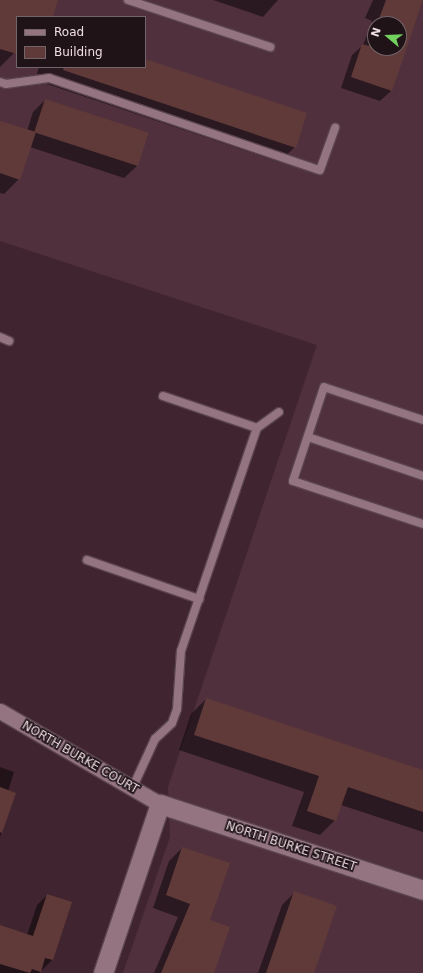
<!DOCTYPE html>
<style>
body{margin:0}
#map{position:relative;width:423px;height:973px;overflow:hidden;background:#402530;font-family:"DejaVu Sans",sans-serif}
div>[style]{position:absolute}
[style*='--x']{left:calc(var(--x)*1px);top:calc(var(--y)*1px);width:calc(var(--w)*1px);rotate:calc(var(--a)*1deg)}
.built>*{inset:0;background:#51303e}
.shadow>*{inset:0;background:#0007}
.building>*{inset:0;background:#603a39;transform-origin:0 0}
.roads{filter:drop-shadow(1px 0 #5a444d) drop-shadow(-1px 0 #5a444d) drop-shadow(0 1px #5a444d) drop-shadow(0 -1px #5a444d)}
.service>*{height:8px;margin:-4px;padding:0 4px;transform-origin:4px;border-radius:4px;background:#947481}
.minor>*{height:15px;margin:-7.5px;padding:0 7.5px;transform-origin:7.5px;border-radius:7.5px;background:#947481}
.tertiary>*{height:19px;margin:-9.5px;padding:0 9.5px;transform-origin:9.5px;border-radius:9.5px;background:#947481}
span{translate:-50% -50%;white-space:nowrap;text-align:center;line-height:1.15;-webkit-text-stroke:3.5px #1f1318;paint-order:stroke}
.street-label{font-size:12px;color:#f0dde4}
.legend{position:absolute;left:16px;top:16px;width:130px;height:52px;box-sizing:border-box;background:#1f1318;border:1px solid #73646a;margin:0;padding:5px 7px;list-style:none;font-size:12px;color:#f0dde4}
.legend li{display:flex;align-items:center;gap:8px;height:20px}
.legend b{width:20px;border:1px solid #73646a}
.north{position:absolute;left:367px;top:16px;width:40px;height:40px;box-sizing:border-box;background:#1f1318;border:1px solid #73646a;border-radius:50%;rotate:289deg;font-size:11px;font-weight:700;line-height:16px;text-align:center;color:#f0dde4}
.north::after{content:'';display:block;margin:auto;width:14px;height:18px;background:#72d25d;clip-path:polygon(50% 0,100% 100%,50% 72%,0 100%)}
</style>
<div id="map">
<div class="built">
<i style="clip-path:polygon(evenodd,0 0,423px 0,423px 973px,123px 973px,170px 837px,168px 787px,317px 345px,0 241px,0 0,17px 17px,145px 17px,145px 67px,17px 67px,17px 17px,0 0,375px 24px,399px 24px,399px 48px,375px 48px,375px 24px)"></i>
</div>
<div class="shadow">
<i style="clip-path:polygon(0 0,57px 0,49px 17px,17px 17px,17px 45px,14px 53px,0 67px)"></i>
<i style="clip-path:polygon(213px 0,278px 0,263px 17px)"></i>
<i style="clip-path:polygon(evenodd,373px 0,423px 0,391px 91px,380px 101px,341px 88px,352px 55px,363px 45px,372px 21px,365px 18px,373px 0,375px 24px,399px 24px,399px 48px,375px 48px,375px 24px)"></i>
<i style="clip-path:polygon(145px 60px,295px 147px,279px 162px,35px 80px,39px 67px,145px 67px)"></i>
<i style="clip-path:polygon(45px 100px,147px 134px,137px 166px,124px 178px,30px 147px,19px 179px,4px 194px,0 193px,0 122px,27px 131px,33px 112px)"></i>
<i style="clip-path:polygon(206px 699px,423px 771px,423px 832px,341px 805px,335px 820px,320px 835px,292px 826px,304px 792px,179px 750px,191px 714px)"></i>
<i style="clip-path:polygon(0 767px,14px 772px,8px 791px,15px 793px,0 837px)"></i>
<i style="clip-path:polygon(182px 848px,209px 921px,213px 973px,154px 973px,178px 917px,153px 908px,169px 861px)"></i>
<i style="clip-path:polygon(295px 892px,313px 973px,258px 973px,282px 905px)"></i>
<i style="clip-path:polygon(47px 895px,70px 903px,52px 960px,39px 973px,0 973px,0 928px,27px 935px,37px 905px)"></i>
</div>
<div class="building">
<i style="clip-path:polygon(0 0,58px 0,53px 17px,17px 17px,17px 54px,0 49px)"></i>
<i style="clip-path:polygon(386px 0,423px 0,392px 91px,351px 77px,362px 44px,369px 46px,375px 30px,375px 48px,399px 48px,399px 24px,377px 24px)"></i>
<i style="clip-path:polygon(145px 59px,307px 113px,296px 148px,63px 70px,64px 67px,145px 67px)"></i>
<i style="left:45px;top:99px;width:109px;height:35px;rotate:18deg"></i>
<i style="clip-path:polygon(0 121px,36px 132px,20px 180px,0 173px)"></i>
<i style="clip-path:polygon(206px 698px,423px 770px,423px 812px,348px 787px,336px 821px,307px 811px,319px 776px,194px 735px)"></i>
<i style="clip-path:polygon(0 787px,16px 793px,2px 833px,0 832px)"></i>
<i style="clip-path:polygon(182px 847px,230px 863px,210px 920px,230px 927px,214px 973px,161px 973px,190px 904px,166px 895px)"></i>
<i style="clip-path:polygon(294px 891px,337px 906px,314px 973px,266px 973px)"></i>
<i style="clip-path:polygon(47px 894px,72px 902px,53px 960px,45px 958px,41px 972px,32px 969px,30px 973px,0 964px,0 925px,33px 936px)"></i>
</div>
<div class="roads">
<div class="service">
<i style="--x:128;--y:0;--w:150;--a:18.3"></i>
<i style="--x:0;--y:82;--w:6;--a:18"></i>
<i style="--x:6;--y:84;--w:43;--a:-7.9"></i>
<i style="--x:49;--y:78;--w:286;--a:18.8"></i>
<i style="--x:320;--y:170;--w:45;--a:-70.3"></i>
<i style="--x:0;--y:337;--w:10;--a:24"></i>
<i style="--x:163;--y:396;--w:99;--a:18.8"></i>
<i style="--x:423;--y:420;--w:104;--a:-161.6"></i>
<i style="--x:324;--y:387;--w:99;--a:108.3"></i>
<i style="--x:293;--y:481;--w:137;--a:18.3"></i>
<i style="--x:308;--y:437;--w:121;--a:18.7"></i>
<i style="--x:87;--y:560;--w:119;--a:19.2"></i>
<i style="--x:132;--y:789;--w:55;--a:-65.3"></i>
<i style="--x:155;--y:739;--w:23;--a:-43"></i>
<i style="--x:172;--y:723;--w:15;--a:-70"></i>
<i style="--x:177;--y:709;--w:58;--a:-86.1"></i>
<i style="--x:181;--y:651;--w:236;--a:-71.2"></i>
<i style="--x:257;--y:428;--w:27;--a:-36"></i>
</div>
<div class="minor">
<i style="--x:0;--y:711;--w:185;--a:30.2"></i>
</div>
<div class="tertiary">
<i style="--x:103;--y:973;--w:178;--a:-71.4"></i>
<i style="--x:160;--y:804;--w:277;--a:18.1"></i>
</div>
</div>
<div class="street-label">
<span style="left:80px;top:758px;rotate:30deg">NORTH BURKE COURT</span>
<span style="left:291px;top:847px;rotate:18deg">NORTH BURKE STREET</span>
</div>
<ul class="legend">
<li><b style="height:5px;background:#947481"></b>Road</li>
<li><b style="height:11px;background:#603a39"></b>Building</li>
</ul>
<div class="north">N</div>
</div>
